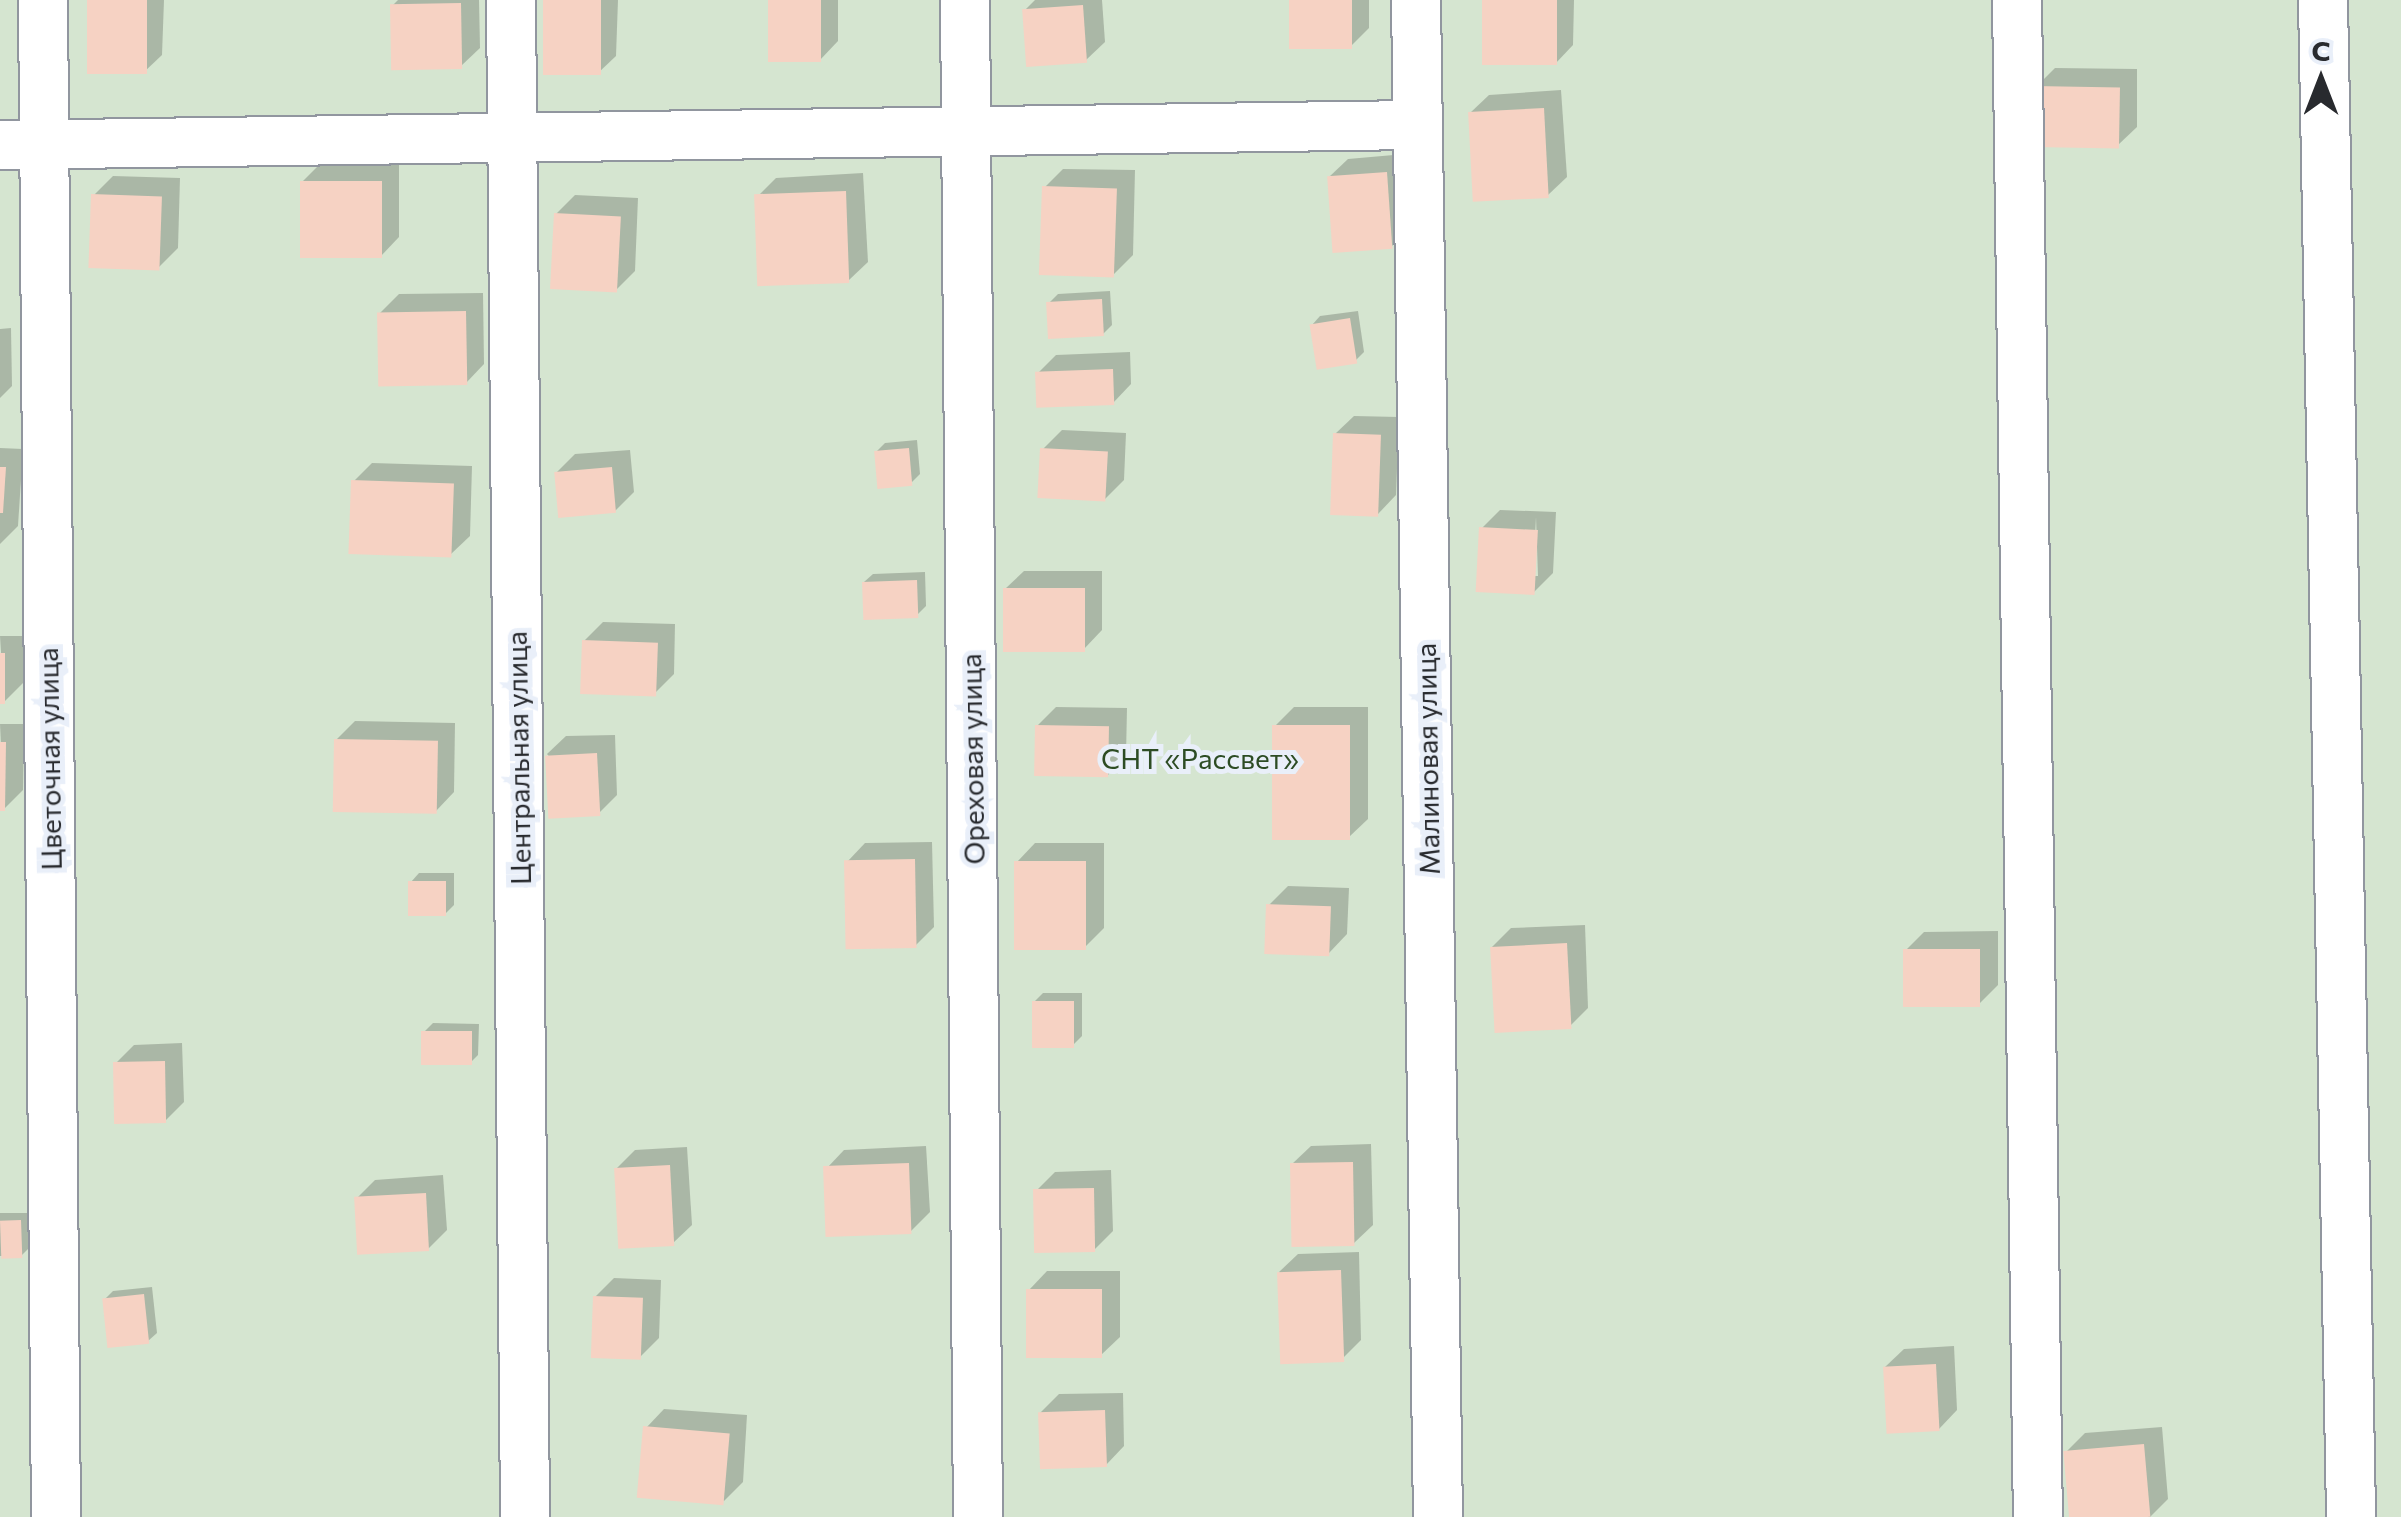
<!DOCTYPE html>
<meta charset="utf-8">
<style>
body{margin:0}
#map{position:relative;width:2401px;height:1517px;overflow:hidden;background:#e9eff9;font-family:Commissioner,sans-serif}
div>[style]{position:absolute}
[style*='--x']{left:calc(var(--x)*1px);top:calc(var(--y)*1px);width:calc(var(--w)*1px);rotate:calc(var(--a)*1deg)}
.green>*{inset:0;background:#d5e5d0;transform-origin:0 0}
.shadow>*{inset:0;background:#0003}
.building>*{inset:0;background:#f6d2c3;transform-origin:0 0}
.roads{filter:drop-shadow(2px 0 #91969f) drop-shadow(-2px 0 #91969f) drop-shadow(0 2px #91969f) drop-shadow(0 -2px #91969f)}
.minor>*{height:48px;margin:-24px;padding:0 24px;transform-origin:24px;border-radius:24px;background:#fff}
span{translate:-50% -50%;white-space:nowrap;text-align:center;line-height:1.15;-webkit-text-stroke:10px #e9eff9;paint-order:stroke}
.street-label{font-size:28px;color:#282a2e}
.park-label{font-size:28px;color:#2d4c24}
.north{position:absolute;left:2271px;top:30px;width:100px;height:100px;-webkit-text-stroke:8px #e9eff9;paint-order:stroke;rotate:0deg;font-size:28px;font-weight:700;line-height:40px;text-align:center;color:#282a2e}
.north::after{content:'';display:block;margin:auto;width:35px;height:45px;background:#282a2e;clip-path:polygon(50% 0,100% 100%,50% 72%,0 100%)}
</style>
<div id="map">
<div class="green">
<i style="left:0;top:0;width:2401px;height:1517px"></i>
</div>
<div class="shadow">
<i style="clip-path:polygon(89px 0,164px 0,162px 55px,143px 73px)"></i>
<i style="clip-path:polygon(398px 0,479px 0,480px 48px,461px 66px,392px 6px)"></i>
<i style="clip-path:polygon(546px 0,618px 0,616px 56px,597px 74px)"></i>
<i style="clip-path:polygon(771px 0,838px 0,838px 41px,820px 60px)"></i>
<i style="clip-path:polygon(1035px 0,1102px 0,1105px 42px,1086px 60px,1024px 11px)"></i>
<i style="clip-path:polygon(1291px 0,1369px 0,1369px 28px,1351px 46px)"></i>
<i style="clip-path:polygon(1485px 0,1574px 0,1573px 45px,1555px 64px)"></i>
<i style="clip-path:polygon(2055px 68px,2137px 69px,2137px 127px,2118px 145px,2036px 87px)"></i>
<i style="clip-path:polygon(1561px 90px,1567px 177px,1548px 195px,1470px 113px,1489px 95px)"></i>
<i style="clip-path:polygon(1405px 154px,1410px 228px,1392px 246px,1329px 177px,1348px 159px)"></i>
<i style="clip-path:polygon(321px 163px,399px 163px,399px 237px,381px 256px,302px 182px)"></i>
<i style="clip-path:polygon(1063px 169px,1135px 170px,1133px 255px,1114px 274px,1045px 187px)"></i>
<i style="clip-path:polygon(863px 173px,868px 262px,849px 280px,757px 197px,776px 178px)"></i>
<i style="clip-path:polygon(113px 176px,180px 178px,178px 248px,159px 267px,94px 195px)"></i>
<i style="clip-path:polygon(575px 195px,638px 198px,635px 271px,617px 289px,556px 214px)"></i>
<i style="clip-path:polygon(1110px 291px,1112px 325px,1103px 334px,1049px 303px,1058px 294px)"></i>
<i style="clip-path:polygon(483px 293px,484px 364px,466px 383px,380px 313px,399px 294px)"></i>
<i style="clip-path:polygon(1358px 311px,1364px 352px,1355px 361px,1312px 325px,1320px 316px)"></i>
<i style="clip-path:polygon(11px 328px,12px 386px,0 398px,0 329px)"></i>
<i style="clip-path:polygon(1130px 352px,1131px 384px,1113px 403px,1038px 373px,1056px 355px)"></i>
<i style="clip-path:polygon(1354px 416px,1399px 417px,1396px 495px,1378px 514px,1335px 434px)"></i>
<i style="clip-path:polygon(1062px 430px,1126px 433px,1124px 480px,1105px 499px,1043px 449px)"></i>
<i style="clip-path:polygon(917px 440px,920px 474px,911px 483px,876px 452px,885px 443px)"></i>
<i style="clip-path:polygon(0 448px,23px 449px,18px 526px,0 544px)"></i>
<i style="clip-path:polygon(630px 450px,634px 492px,615px 511px,556px 473px,575px 454px)"></i>
<i style="clip-path:polygon(372px 463px,472px 466px,470px 536px,451px 554px,354px 481px)"></i>
<i style="clip-path:polygon(evenodd,1500px 510px,1556px 512px,1553px 573px,1534px 592px,1482px 528px,1500px 510px,1536px 517px,1538px 576px,1533px 576px,1536px 517px)"></i>
<i style="clip-path:polygon(1024px 571px,1102px 571px,1102px 630px,1084px 649px,1005px 589px)"></i>
<i style="clip-path:polygon(925px 572px,926px 606px,917px 615px,864px 582px,873px 574px)"></i>
<i style="clip-path:polygon(603px 622px,675px 624px,674px 674px,655px 693px,584px 641px)"></i>
<i style="clip-path:polygon(0 636px,23px 636px,23px 683px,4px 702px)"></i>
<i style="clip-path:polygon(1056px 707px,1127px 708px,1126px 756px,1108px 775px,1037px 726px)"></i>
<i style="clip-path:polygon(1294px 707px,1368px 707px,1368px 819px,1349px 837px,1275px 726px)"></i>
<i style="clip-path:polygon(355px 721px,455px 723px,454px 792px,436px 811px,336px 740px)"></i>
<i style="clip-path:polygon(0 724px,24px 724px,23px 790px,4px 809px)"></i>
<i style="clip-path:polygon(615px 735px,617px 795px,598px 814px,547px 754px,566px 736px)"></i>
<i style="clip-path:polygon(932px 842px,934px 927px,915px 946px,847px 862px,865px 843px)"></i>
<i style="clip-path:polygon(1035px 843px,1104px 843px,1104px 928px,1085px 947px,1017px 862px)"></i>
<i style="clip-path:polygon(419px 873px,454px 873px,454px 905px,445px 914px,411px 882px)"></i>
<i style="clip-path:polygon(1288px 886px,1349px 888px,1347px 934px,1329px 953px,1269px 905px)"></i>
<i style="clip-path:polygon(1585px 925px,1588px 1008px,1569px 1027px,1492px 947px,1511px 928px)"></i>
<i style="clip-path:polygon(1998px 931px,1998px 985px,1979px 1004px,1905px 951px,1924px 932px)"></i>
<i style="clip-path:polygon(1043px 993px,1082px 993px,1082px 1036px,1073px 1045px,1034px 1002px)"></i>
<i style="clip-path:polygon(433px 1023px,479px 1024px,478px 1055px,469px 1064px,424px 1032px)"></i>
<i style="clip-path:polygon(182px 1043px,184px 1102px,165px 1121px,116px 1063px,134px 1045px)"></i>
<i style="clip-path:polygon(1371px 1144px,1373px 1225px,1354px 1243px,1292px 1164px,1311px 1146px)"></i>
<i style="clip-path:polygon(926px 1146px,930px 1212px,911px 1231px,826px 1169px,844px 1150px)"></i>
<i style="clip-path:polygon(687px 1147px,692px 1225px,673px 1243px,616px 1169px,635px 1150px)"></i>
<i style="clip-path:polygon(1111px 1170px,1113px 1231px,1094px 1250px,1036px 1191px,1055px 1172px)"></i>
<i style="clip-path:polygon(443px 1175px,447px 1230px,428px 1249px,357px 1198px,375px 1180px)"></i>
<i style="clip-path:polygon(0 1213px,29px 1213px,30px 1247px,21px 1256px,0 1256px)"></i>
<i style="clip-path:polygon(1359px 1252px,1361px 1340px,1342px 1359px,1279px 1272px,1298px 1254px)"></i>
<i style="clip-path:polygon(1047px 1271px,1120px 1271px,1120px 1337px,1101px 1355px,1029px 1290px)"></i>
<i style="clip-path:polygon(614px 1278px,661px 1280px,659px 1338px,640px 1357px,595px 1297px)"></i>
<i style="clip-path:polygon(152px 1287px,157px 1333px,148px 1341px,104px 1300px,113px 1291px)"></i>
<i style="clip-path:polygon(1954px 1346px,1957px 1410px,1939px 1429px,1885px 1367px,1904px 1349px)"></i>
<i style="clip-path:polygon(1123px 1393px,1124px 1446px,1106px 1465px,1040px 1413px,1059px 1394px)"></i>
<i style="clip-path:polygon(664px 1409px,747px 1415px,743px 1482px,724px 1501px,646px 1428px)"></i>
<i style="clip-path:polygon(2162px 1427px,2168px 1499px,2150px 1517px,2072px 1517px,2066px 1452px,2085px 1433px)"></i>
</div>
<div class="building">
<i style="left:87px;top:0;width:60px;height:74px"></i>
<i style="left:543px;top:0;width:58px;height:75px"></i>
<i style="left:768px;top:0;width:53px;height:62px"></i>
<i style="left:1289px;top:0;width:63px;height:49px"></i>
<i style="left:1482px;top:0;width:75px;height:65px"></i>
<i style="left:461px;top:3px;width:66px;height:71px;rotate:89deg"></i>
<i style="left:1083px;top:5px;width:58px;height:61px;rotate:86deg"></i>
<i style="left:2034px;top:86px;width:86px;height:61px;rotate:1deg"></i>
<i style="left:1544px;top:108px;width:90px;height:76px;rotate:87deg"></i>
<i style="left:1387px;top:172px;width:77px;height:60px;rotate:86deg"></i>
<i style="left:300px;top:181px;width:82px;height:77px"></i>
<i style="left:1042px;top:186px;width:75px;height:89px;rotate:2deg"></i>
<i style="left:846px;top:191px;width:92px;height:92px;rotate:88deg"></i>
<i style="left:91px;top:194px;width:71px;height:74px;rotate:2deg"></i>
<i style="left:554px;top:213px;width:67px;height:76px;rotate:3deg"></i>
<i style="left:1102px;top:299px;width:37px;height:56px;rotate:87deg"></i>
<i style="left:466px;top:311px;width:74px;height:89px;rotate:89deg"></i>
<i style="left:1350px;top:318px;width:46px;height:41px;rotate:81deg"></i>
<i style="left:1113px;top:369px;width:36px;height:78px;rotate:88deg"></i>
<i style="left:1333px;top:433px;width:48px;height:82px;rotate:2deg"></i>
<i style="left:909px;top:448px;width:38px;height:35px;rotate:85deg"></i>
<i style="left:1040px;top:448px;width:68px;height:50px;rotate:3deg"></i>
<i style="clip-path:polygon(0 467px,6px 467px,3px 513px,0 513px)"></i>
<i style="left:612px;top:467px;width:46px;height:58px;rotate:85deg"></i>
<i style="left:351px;top:480px;width:103px;height:74px;rotate:2deg"></i>
<i style="left:1479px;top:527px;width:59px;height:65px;rotate:3deg"></i>
<i style="left:917px;top:580px;width:38px;height:55px;rotate:88deg"></i>
<i style="left:1003px;top:588px;width:82px;height:64px"></i>
<i style="left:582px;top:640px;width:76px;height:54px;rotate:2deg"></i>
<i style="left:0;top:653px;width:5px;height:51px"></i>
<i style="left:1035px;top:725px;width:74px;height:51px;rotate:1deg"></i>
<i style="left:1272px;top:725px;width:78px;height:115px"></i>
<i style="left:334px;top:739px;width:104px;height:73px;rotate:1deg"></i>
<i style="clip-path:polygon(0 742px,6px 742px,5px 811px,0 811px)"></i>
<i style="left:597px;top:753px;width:63px;height:52px;rotate:87deg"></i>
<i style="left:915px;top:859px;width:89px;height:71px;rotate:89deg"></i>
<i style="left:1014px;top:861px;width:72px;height:89px"></i>
<i style="left:408px;top:881px;width:38px;height:35px"></i>
<i style="left:1266px;top:904px;width:65px;height:50px;rotate:2deg"></i>
<i style="left:1567px;top:943px;width:86px;height:77px;rotate:87deg"></i>
<i style="left:1980px;top:949px;width:58px;height:77px;rotate:90deg"></i>
<i style="left:1032px;top:1001px;width:42px;height:47px"></i>
<i style="left:421px;top:1031px;width:51px;height:34px"></i>
<i style="left:165px;top:1061px;width:62px;height:52px;rotate:89deg"></i>
<i style="left:1353px;top:1162px;width:84px;height:63px;rotate:89deg"></i>
<i style="left:909px;top:1163px;width:71px;height:86px;rotate:88deg"></i>
<i style="left:670px;top:1165px;width:81px;height:56px;rotate:87deg"></i>
<i style="left:1094px;top:1188px;width:64px;height:61px;rotate:89deg"></i>
<i style="left:426px;top:1193px;width:58px;height:72px;rotate:87deg"></i>
<i style="left:21px;top:1220px;width:38px;height:21px;rotate:88deg"></i>
<i style="left:1341px;top:1270px;width:92px;height:64px;rotate:88deg"></i>
<i style="left:1026px;top:1289px;width:76px;height:69px"></i>
<i style="left:144px;top:1294px;width:50px;height:42px;rotate:84deg"></i>
<i style="left:593px;top:1296px;width:50px;height:62px;rotate:2deg"></i>
<i style="left:1936px;top:1364px;width:67px;height:53px;rotate:87deg"></i>
<i style="left:1105px;top:1410px;width:57px;height:67px;rotate:88deg"></i>
<i style="left:643px;top:1426px;width:87px;height:72px;rotate:5deg"></i>
<i style="left:2144px;top:1444px;width:73px;height:81px;rotate:85deg"></i>
</div>
<div class="roads">
<div class="minor">
<i style="--x:43;--y:0;--w:1517;--a:89.51"></i>
<i style="--x:511;--y:0;--w:1517;--a:89.47"></i>
<i style="--x:965;--y:0;--w:1517;--a:89.51"></i>
<i style="--x:1416;--y:0;--w:1517;--a:89.17"></i>
<i style="--x:2017;--y:0;--w:1517;--a:89.21"></i>
<i style="--x:2323;--y:0;--w:1517;--a:88.94"></i>
<i style="--x:0;--y:145;--w:1417;--a:-0.81"></i>
</div>
</div>
<div class="street-label">
<span style="left:518px;top:758px;rotate:-91deg">Центральная улица</span>
<span style="left:49px;top:759px;rotate:-91deg">Цветочная улица</span>
<span style="left:972px;top:759px;rotate:-91deg">Ореховая улица</span>
<span style="left:1427px;top:759px;rotate:-91deg">Малиновая улица</span>
</div>
<div class="park-label">
<span style="left:1200px;top:758px">СНТ «Рассвет»</span>
</div>
<div class="north">С</div>
</div>
